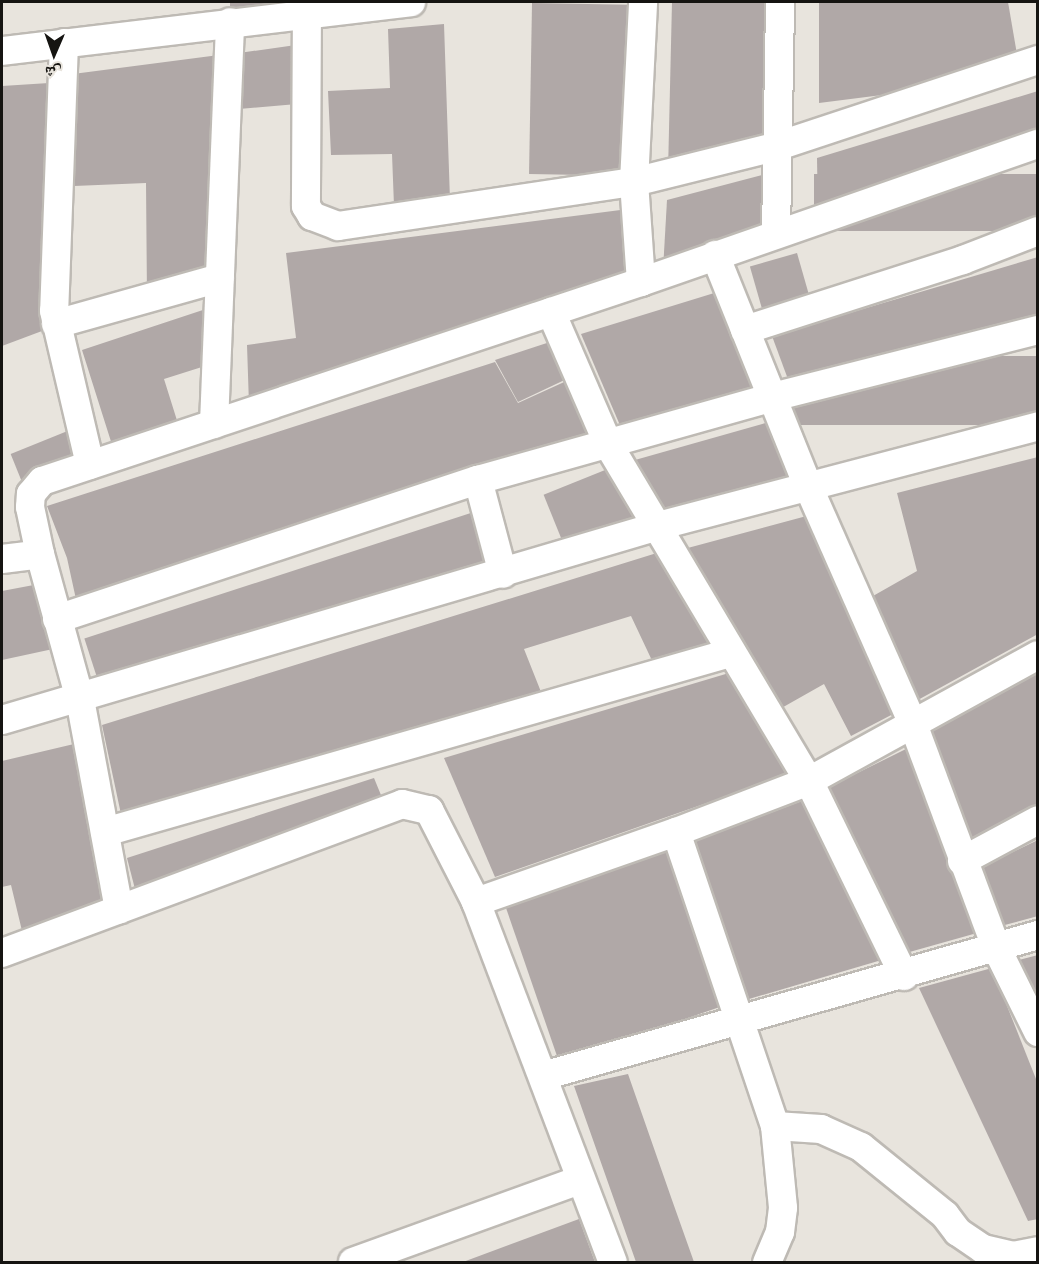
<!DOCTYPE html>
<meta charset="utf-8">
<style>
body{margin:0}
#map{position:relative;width:1039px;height:1264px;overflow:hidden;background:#e8e4dd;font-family:"Roboto Condensed","Noto Naskh Arabic",sans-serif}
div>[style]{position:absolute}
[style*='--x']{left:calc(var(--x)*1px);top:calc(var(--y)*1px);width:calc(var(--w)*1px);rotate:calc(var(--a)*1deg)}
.building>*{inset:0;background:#b0a8a7;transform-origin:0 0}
.roads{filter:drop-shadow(2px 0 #bebab4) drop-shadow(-2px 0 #bebab4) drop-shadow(0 2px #bebab4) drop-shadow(0 -2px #bebab4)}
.street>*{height:28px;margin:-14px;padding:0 14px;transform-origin:14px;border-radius:14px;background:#fff}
span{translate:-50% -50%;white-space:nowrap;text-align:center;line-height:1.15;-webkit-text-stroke:5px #e8e4dd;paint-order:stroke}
.frame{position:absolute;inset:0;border:3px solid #151411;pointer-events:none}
.north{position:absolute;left:24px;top:24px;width:60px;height:60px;-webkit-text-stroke:4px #e8e4dd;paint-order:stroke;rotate:182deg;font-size:16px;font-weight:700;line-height:24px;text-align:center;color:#151411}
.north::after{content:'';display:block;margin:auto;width:21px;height:27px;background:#151411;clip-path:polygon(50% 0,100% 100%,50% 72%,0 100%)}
</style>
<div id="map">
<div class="building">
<i style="clip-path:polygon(230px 2px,292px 2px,292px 19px,230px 29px)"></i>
<i style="clip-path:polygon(672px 2px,781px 2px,778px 142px,668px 172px)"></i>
<i style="clip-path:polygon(819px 2px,1008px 2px,1019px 66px,945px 87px,819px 103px)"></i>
<i style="left:643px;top:5px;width:171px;height:111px;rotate:91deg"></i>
<i style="clip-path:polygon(444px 24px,450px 200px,394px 206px,392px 154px,331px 155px,328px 91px,390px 88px,388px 29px)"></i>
<i style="clip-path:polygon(296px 45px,297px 104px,239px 109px,239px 53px)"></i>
<i style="clip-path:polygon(219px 55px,221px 276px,147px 298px,146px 183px,74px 186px,73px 74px)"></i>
<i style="clip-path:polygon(49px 83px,42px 331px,2px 346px,2px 86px)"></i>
<i style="clip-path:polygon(1038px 91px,1038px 151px,818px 222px,817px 158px)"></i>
<i style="clip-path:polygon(777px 171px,776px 235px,663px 270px,667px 200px)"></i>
<i style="left:1038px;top:174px;width:57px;height:224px;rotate:90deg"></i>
<i style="clip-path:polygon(636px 208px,636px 279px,249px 405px,247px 345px,296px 338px,286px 253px)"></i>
<i style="left:797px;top:253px;width:54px;height:49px;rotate:74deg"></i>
<i style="clip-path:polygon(1038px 257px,1038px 321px,789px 382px,772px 336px)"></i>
<i style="clip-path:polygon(724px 290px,767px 392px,625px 437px,581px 334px)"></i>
<i style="clip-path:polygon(221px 304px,224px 360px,164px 379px,180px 430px,114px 451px,82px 350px)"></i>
<i style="clip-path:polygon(556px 340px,573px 376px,518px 402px,495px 360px)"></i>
<i style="left:1038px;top:356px;width:69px;height:244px;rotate:90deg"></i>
<i style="clip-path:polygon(495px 362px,518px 403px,573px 378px,605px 444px,79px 613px,67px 558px,47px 506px)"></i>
<i style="clip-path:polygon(776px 420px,802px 486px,664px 520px,635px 460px)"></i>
<i style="left:70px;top:430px;width:35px;height:64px;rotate:68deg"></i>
<i style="clip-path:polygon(1038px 457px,1038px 634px,916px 701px,873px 596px,917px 571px,897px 493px)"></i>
<i style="left:615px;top:466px;width:65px;height:77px;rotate:68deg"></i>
<i style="left:480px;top:510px;width:59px;height:416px;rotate:72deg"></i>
<i style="clip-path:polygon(814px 514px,895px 713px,851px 736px,824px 684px,778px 710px,684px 549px)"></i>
<i style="clip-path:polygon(660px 552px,716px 651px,656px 669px,631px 616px,524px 649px,545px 702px,125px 833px,102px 725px)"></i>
<i style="clip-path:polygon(39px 584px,53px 649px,2px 660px,2px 591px)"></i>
<i style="clip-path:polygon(729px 673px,786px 766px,787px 775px,495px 877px,444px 758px)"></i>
<i style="clip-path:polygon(1038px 673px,1038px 811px,971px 844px,928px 733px)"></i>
<i style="clip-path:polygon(74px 744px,110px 902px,23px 935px,11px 885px,2px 887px,2px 761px)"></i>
<i style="clip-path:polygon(908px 748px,977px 933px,906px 953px,825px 789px)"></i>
<i style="clip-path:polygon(374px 778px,383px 800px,136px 893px,127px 858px)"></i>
<i style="clip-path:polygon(802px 801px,885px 959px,749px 999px,695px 841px)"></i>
<i style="clip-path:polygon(1038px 840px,1038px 916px,1001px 926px,979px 868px)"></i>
<i style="left:669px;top:850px;width:165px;height:173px;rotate:71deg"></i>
<i style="clip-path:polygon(1038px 955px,1038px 1018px,1015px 961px)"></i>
<i style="clip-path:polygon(992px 968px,1038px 1084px,1038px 1219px,1028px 1221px,919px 988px)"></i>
<i style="clip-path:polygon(628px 1074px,672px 1200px,694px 1262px,636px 1262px,574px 1086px)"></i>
<i style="clip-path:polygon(579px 1219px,595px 1262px,463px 1262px)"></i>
</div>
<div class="roads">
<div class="street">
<i style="--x:307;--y:2;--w:204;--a:90.3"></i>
<i style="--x:306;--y:206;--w:12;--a:59"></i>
<i style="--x:312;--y:216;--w:28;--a:21"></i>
<i style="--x:338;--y:226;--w:299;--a:-8.5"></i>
<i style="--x:634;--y:182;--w:148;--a:-14"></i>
<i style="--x:778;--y:146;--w:274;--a:-18.3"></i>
<i style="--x:64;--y:43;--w:268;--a:92.1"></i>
<i style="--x:54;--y:311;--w:158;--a:76.8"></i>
<i style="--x:2;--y:51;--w:412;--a:-6.8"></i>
<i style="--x:776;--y:234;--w:232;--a:-89"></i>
<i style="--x:715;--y:255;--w:249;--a:68.1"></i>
<i style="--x:808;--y:486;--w:260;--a:66.2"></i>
<i style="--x:913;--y:724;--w:238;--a:69.6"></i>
<i style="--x:996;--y:947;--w:95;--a:63.7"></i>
<i style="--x:641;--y:282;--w:100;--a:-94"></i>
<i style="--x:634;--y:182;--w:180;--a:-87.1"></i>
<i style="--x:551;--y:312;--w:144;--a:66.6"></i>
<i style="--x:608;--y:444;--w:392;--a:59.2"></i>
<i style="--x:809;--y:781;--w:217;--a:64"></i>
<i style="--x:56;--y:324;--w:170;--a:-15.7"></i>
<i style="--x:745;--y:330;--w:229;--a:-17.8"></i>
<i style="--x:963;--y:260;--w:80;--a:-21.1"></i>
<i style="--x:214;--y:424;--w:402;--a:-87.7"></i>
<i style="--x:478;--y:480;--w:97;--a:75.1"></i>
<i style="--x:40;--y:554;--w:48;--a:-102"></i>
<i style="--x:30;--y:507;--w:13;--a:-86"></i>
<i style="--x:31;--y:494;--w:17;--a:-50"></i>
<i style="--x:42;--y:481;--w:631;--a:-18.38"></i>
<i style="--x:641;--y:282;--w:420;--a:-19.2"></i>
<i style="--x:2;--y:559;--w:38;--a:-7"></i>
<i style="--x:40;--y:554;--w:150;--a:74.6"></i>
<i style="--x:80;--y:699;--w:214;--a:79.5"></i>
<i style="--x:57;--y:619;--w:443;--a:-18.3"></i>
<i style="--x:478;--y:480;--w:306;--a:-15.7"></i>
<i style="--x:773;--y:397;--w:273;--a:-14.2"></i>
<i style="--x:2;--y:720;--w:684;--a:-16.47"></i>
<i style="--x:658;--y:526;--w:393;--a:-14.7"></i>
<i style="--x:105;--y:832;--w:650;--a:-15.98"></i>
<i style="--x:676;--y:832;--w:142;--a:-21"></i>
<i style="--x:809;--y:781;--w:261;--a:-28.8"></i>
<i style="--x:962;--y:861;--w:86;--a:-28.3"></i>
<i style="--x:476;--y:902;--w:212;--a:-19.3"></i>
<i style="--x:676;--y:832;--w:310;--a:71.4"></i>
<i style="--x:775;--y:1126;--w:82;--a:84.4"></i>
<i style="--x:783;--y:1208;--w:24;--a:97"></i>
<i style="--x:780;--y:1232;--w:33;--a:113"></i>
<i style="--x:2;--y:953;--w:427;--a:-20.4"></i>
<i style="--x:402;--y:804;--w:28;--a:13"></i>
<i style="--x:429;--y:810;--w:103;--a:62.9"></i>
<i style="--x:476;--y:902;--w:385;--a:69.2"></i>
<i style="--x:543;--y:1076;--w:515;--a:-15.9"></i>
<i style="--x:775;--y:1126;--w:46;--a:3.7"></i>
<i style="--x:821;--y:1129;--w:44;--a:24.2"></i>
<i style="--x:861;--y:1147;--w:108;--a:39"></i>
<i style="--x:945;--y:1215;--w:21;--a:53"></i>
<i style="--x:958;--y:1232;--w:30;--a:34"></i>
<i style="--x:983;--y:1249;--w:31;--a:13"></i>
<i style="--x:1013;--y:1256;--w:25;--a:-11"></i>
<i style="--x:353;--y:1262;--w:240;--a:-19.9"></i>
</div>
</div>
<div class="frame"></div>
<div class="north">ش</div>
</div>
